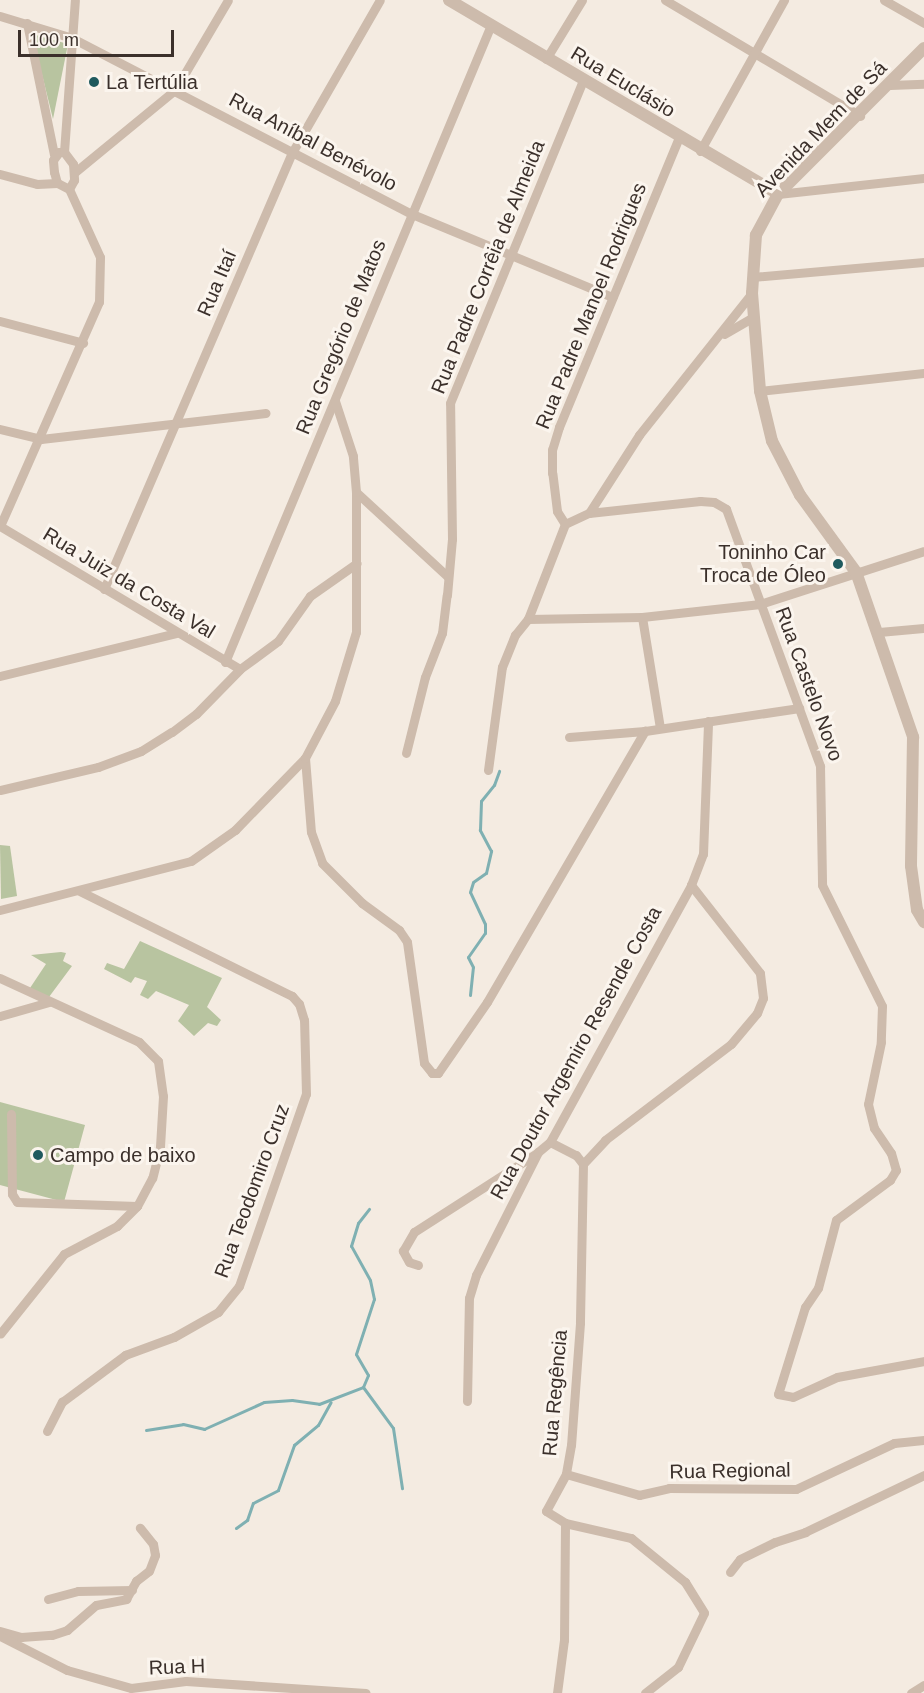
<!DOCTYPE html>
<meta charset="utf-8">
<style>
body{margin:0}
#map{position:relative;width:924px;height:1693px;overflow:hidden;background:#f4ebe1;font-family:Arial,sans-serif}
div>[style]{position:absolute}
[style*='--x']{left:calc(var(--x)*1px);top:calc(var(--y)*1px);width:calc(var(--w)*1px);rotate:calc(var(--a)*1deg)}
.green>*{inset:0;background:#b8c4a0}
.stream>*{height:3px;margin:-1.5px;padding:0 1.5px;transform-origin:1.5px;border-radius:1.5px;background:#7fb0b2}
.minor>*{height:9px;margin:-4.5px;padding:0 4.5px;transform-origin:4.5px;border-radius:4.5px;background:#cdbbac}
.tertiary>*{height:12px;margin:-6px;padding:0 6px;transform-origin:6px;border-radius:6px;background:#cdbbac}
.dots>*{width:16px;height:16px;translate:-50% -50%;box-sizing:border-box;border:3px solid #fbf5ee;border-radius:50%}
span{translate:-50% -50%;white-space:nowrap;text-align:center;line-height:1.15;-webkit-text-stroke:6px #fbf5ee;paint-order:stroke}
.poi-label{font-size:20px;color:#3b302b}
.left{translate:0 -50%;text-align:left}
.right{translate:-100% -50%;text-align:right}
.street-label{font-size:20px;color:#3b302b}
.scale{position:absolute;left:18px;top:30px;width:156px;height:27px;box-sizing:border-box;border:3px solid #3b302b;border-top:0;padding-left:8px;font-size:18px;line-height:21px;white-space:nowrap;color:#3b302b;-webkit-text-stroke:4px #fbf5ee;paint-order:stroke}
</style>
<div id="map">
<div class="green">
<i style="clip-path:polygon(32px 34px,68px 44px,53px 119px)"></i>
<i style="clip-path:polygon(0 845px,10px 846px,17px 896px,1px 899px)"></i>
<i style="clip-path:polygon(140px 941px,222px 978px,207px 1007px,221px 1020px,217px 1026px,208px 1023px,194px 1036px,178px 1021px,189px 1005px,156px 991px,148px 999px,140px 995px,147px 981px,135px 977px,131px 983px,104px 969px,107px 963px,124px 969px)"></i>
<i style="clip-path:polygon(61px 952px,66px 953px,63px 961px,72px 966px,49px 997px,30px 988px,46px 964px,31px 955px)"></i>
<i style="clip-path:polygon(0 1102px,85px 1125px,64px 1202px,0 1185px)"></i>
</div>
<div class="stream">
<i style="--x:470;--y:995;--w:28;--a:-84"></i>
<i style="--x:473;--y:967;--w:11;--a:-117"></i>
<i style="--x:468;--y:957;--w:29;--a:-55"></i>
<i style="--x:485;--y:933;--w:9;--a:-90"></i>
<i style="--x:485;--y:924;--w:35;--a:-115"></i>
<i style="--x:470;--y:892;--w:10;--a:-73"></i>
<i style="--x:473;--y:882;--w:16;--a:-35"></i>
<i style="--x:486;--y:873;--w:23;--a:-77"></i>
<i style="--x:491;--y:851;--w:24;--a:-118"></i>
<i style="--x:480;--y:830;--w:29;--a:-88"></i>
<i style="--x:481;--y:801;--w:21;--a:-51"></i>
<i style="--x:494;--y:785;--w:15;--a:-70"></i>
<i style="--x:363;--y:1387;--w:51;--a:53.8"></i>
<i style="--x:393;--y:1428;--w:61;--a:81.5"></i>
<i style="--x:146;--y:1430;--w:37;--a:-9"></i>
<i style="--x:183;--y:1424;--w:22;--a:13"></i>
<i style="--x:204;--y:1429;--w:66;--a:-24.2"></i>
<i style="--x:264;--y:1402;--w:28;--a:-4"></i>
<i style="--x:292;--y:1400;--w:27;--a:8"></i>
<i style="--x:319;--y:1404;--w:47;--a:-21.1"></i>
<i style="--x:363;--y:1387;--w:13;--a:-67"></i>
<i style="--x:368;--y:1375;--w:24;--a:-120"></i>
<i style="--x:356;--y:1354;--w:58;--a:-71.9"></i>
<i style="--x:374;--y:1299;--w:19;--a:-102"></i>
<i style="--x:370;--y:1280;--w:39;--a:-119"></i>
<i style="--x:351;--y:1246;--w:24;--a:-73"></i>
<i style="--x:358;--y:1223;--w:18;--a:-52"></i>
<i style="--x:236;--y:1528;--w:14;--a:-36"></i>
<i style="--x:247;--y:1520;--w:18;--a:-71"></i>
<i style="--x:253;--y:1503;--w:28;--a:-27"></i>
<i style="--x:278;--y:1490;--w:48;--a:-70.4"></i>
<i style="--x:294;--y:1445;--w:31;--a:-40"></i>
<i style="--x:318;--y:1425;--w:26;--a:-61"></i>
</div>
<div class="minor">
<i style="--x:665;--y:0;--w:227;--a:30.7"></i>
<i style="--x:884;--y:0;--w:46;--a:29.9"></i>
<i style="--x:0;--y:16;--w:75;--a:17"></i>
<i style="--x:72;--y:38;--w:383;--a:27.4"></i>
<i style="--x:412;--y:214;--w:217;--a:22.5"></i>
<i style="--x:27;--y:23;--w:134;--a:78.4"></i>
<i style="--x:546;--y:59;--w:69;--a:-58.6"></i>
<i style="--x:890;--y:85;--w:34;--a:-2"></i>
<i style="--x:700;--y:151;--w:173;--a:-60.9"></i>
<i style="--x:59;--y:152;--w:5;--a:0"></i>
<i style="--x:64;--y:152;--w:15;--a:53"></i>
<i style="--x:73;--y:164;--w:16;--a:86"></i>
<i style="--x:74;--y:180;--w:10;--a:119"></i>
<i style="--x:69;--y:189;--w:13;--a:-153"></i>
<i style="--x:57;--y:183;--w:11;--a:-105"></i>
<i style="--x:54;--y:172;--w:12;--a:-95"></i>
<i style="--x:53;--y:160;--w:10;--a:-53"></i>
<i style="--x:64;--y:152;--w:152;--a:-85.9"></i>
<i style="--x:75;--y:172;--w:129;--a:-39.4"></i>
<i style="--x:175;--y:90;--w:104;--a:-59.5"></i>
<i style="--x:0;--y:174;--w:38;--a:15"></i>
<i style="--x:37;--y:184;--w:20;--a:-3"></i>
<i style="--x:778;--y:194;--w:147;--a:-6.3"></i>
<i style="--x:752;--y:277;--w:173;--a:-5"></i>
<i style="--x:0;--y:321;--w:86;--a:14.8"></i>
<i style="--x:724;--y:334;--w:32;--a:-30"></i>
<i style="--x:760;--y:391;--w:165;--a:-6.3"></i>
<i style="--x:0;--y:429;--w:42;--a:13.7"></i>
<i style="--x:41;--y:439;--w:226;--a:-6.6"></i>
<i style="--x:356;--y:492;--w:125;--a:42.7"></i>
<i style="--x:589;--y:513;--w:112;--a:-6.2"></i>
<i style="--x:700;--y:501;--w:14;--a:4"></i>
<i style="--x:714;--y:502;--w:14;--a:30"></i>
<i style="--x:726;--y:509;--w:274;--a:69.9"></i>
<i style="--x:820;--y:766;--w:119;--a:89"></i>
<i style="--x:822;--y:885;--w:135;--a:63.6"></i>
<i style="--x:882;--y:1006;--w:36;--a:92"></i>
<i style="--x:881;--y:1042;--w:63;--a:101.8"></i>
<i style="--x:868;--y:1104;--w:25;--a:76"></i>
<i style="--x:874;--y:1128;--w:30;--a:56"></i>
<i style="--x:891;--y:1153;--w:18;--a:74"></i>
<i style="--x:896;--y:1170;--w:12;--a:121"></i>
<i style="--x:890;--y:1180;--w:67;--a:143.5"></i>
<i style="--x:836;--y:1220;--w:70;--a:104.8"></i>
<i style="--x:818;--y:1288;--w:23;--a:124"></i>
<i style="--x:805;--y:1307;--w:91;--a:107.2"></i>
<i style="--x:778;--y:1394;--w:15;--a:11"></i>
<i style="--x:793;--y:1397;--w:48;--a:-24.4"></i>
<i style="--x:837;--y:1377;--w:88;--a:-10.4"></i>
<i style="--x:565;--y:524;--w:15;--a:-122"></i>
<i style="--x:557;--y:511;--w:38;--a:-97"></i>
<i style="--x:552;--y:473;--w:23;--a:-90"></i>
<i style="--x:552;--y:450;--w:24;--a:-73"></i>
<i style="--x:559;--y:427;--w:313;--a:-67.5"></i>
<i style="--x:0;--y:526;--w:245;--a:-66.2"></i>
<i style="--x:99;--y:302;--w:45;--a:-88.7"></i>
<i style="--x:100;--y:257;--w:75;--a:-114.5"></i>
<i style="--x:0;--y:526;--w:279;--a:30.8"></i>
<i style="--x:104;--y:589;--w:477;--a:-66.7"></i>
<i style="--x:293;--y:151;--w:174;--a:-60.1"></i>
<i style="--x:642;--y:617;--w:112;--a:80.8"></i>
<i style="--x:528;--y:619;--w:114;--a:-1"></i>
<i style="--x:642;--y:617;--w:119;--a:-6.3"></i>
<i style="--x:760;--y:604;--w:172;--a:-17.9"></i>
<i style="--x:879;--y:632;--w:45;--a:-5.1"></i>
<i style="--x:225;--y:662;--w:690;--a:-67.34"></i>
<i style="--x:0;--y:676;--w:181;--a:-13.7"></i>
<i style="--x:569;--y:737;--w:76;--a:-4.5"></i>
<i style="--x:645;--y:731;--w:156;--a:-8.5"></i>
<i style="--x:406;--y:753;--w:78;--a:-76"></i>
<i style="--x:425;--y:677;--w:47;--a:-68.9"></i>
<i style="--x:442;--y:633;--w:38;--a:-83"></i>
<i style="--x:447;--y:595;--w:56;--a:-84.9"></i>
<i style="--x:452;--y:539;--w:136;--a:-90.8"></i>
<i style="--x:450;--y:403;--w:348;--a:-67.6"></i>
<i style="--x:305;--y:758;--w:74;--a:85.4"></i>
<i style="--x:311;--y:832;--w:33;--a:70"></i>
<i style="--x:322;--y:863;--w:57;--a:45"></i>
<i style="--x:362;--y:903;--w:46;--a:36.1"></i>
<i style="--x:399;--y:930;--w:14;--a:56"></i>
<i style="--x:407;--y:942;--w:122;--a:82"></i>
<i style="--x:424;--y:1063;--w:13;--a:51"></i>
<i style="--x:432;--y:1073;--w:6;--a:0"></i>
<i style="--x:438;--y:1073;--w:86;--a:-55.4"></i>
<i style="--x:487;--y:1002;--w:314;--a:-59.8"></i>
<i style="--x:488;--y:770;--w:104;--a:-82.3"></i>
<i style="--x:502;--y:667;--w:35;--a:-68"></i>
<i style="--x:515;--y:635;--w:21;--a:-51"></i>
<i style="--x:528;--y:619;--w:102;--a:-68.7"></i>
<i style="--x:565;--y:524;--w:26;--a:-25"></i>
<i style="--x:589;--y:513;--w:93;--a:-57.3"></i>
<i style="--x:639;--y:435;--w:181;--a:-51.5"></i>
<i style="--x:0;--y:790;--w:101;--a:-13.2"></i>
<i style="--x:98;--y:767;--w:46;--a:-20.4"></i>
<i style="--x:141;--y:751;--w:36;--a:-32"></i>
<i style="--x:172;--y:732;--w:30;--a:-37"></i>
<i style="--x:196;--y:714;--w:63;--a:-45.6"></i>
<i style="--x:240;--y:669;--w:47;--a:-36.4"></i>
<i style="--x:278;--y:641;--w:55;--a:-54.6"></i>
<i style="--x:310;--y:596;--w:57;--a:-35.1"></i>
<i style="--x:0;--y:910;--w:197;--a:-14.4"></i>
<i style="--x:191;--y:861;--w:54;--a:-35.2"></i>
<i style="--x:235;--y:830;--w:100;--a:-45.8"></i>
<i style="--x:305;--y:758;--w:64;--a:-62.2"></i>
<i style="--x:335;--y:701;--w:72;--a:-73.1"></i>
<i style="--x:356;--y:632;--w:140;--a:-90"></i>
<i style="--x:356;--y:492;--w:36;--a:-95"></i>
<i style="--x:353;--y:456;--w:58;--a:-108.1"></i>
<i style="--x:0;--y:978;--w:153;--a:24.7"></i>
<i style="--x:139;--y:1042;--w:27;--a:45"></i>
<i style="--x:158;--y:1061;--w:35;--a:82"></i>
<i style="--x:163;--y:1096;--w:51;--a:93.4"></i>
<i style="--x:160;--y:1147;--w:32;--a:104"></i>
<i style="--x:152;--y:1178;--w:32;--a:118"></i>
<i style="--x:137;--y:1206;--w:28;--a:135"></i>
<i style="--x:117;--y:1226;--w:60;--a:152.2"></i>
<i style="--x:64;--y:1254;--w:102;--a:128.7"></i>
<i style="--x:0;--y:1016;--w:51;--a:-15.9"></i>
<i style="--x:11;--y:1114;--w:80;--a:89.3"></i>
<i style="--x:12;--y:1194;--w:9;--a:58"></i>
<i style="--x:17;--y:1202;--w:120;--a:1.9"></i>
<i style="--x:550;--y:1142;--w:29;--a:27"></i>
<i style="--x:576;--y:1155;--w:11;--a:52"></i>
<i style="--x:583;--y:1164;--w:159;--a:91.1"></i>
<i style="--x:580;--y:1323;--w:122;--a:94.2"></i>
<i style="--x:571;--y:1445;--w:29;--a:100"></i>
<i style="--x:566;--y:1474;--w:42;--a:118.4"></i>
<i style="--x:546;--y:1511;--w:22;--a:32"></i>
<i style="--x:565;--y:1523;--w:68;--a:12.8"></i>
<i style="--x:631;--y:1538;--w:70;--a:39.2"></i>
<i style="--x:685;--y:1582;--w:36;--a:58"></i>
<i style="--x:704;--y:1613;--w:60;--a:115.7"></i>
<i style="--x:678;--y:1667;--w:42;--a:141.8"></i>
<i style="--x:583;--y:1164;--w:33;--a:-47"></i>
<i style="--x:605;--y:1140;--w:158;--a:-37.3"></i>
<i style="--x:731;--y:1044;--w:40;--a:-50"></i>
<i style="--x:757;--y:1013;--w:16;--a:-68"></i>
<i style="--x:763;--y:998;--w:25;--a:-97"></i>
<i style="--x:760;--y:973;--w:112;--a:-128.1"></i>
<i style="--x:418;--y:1265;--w:9;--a:-162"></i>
<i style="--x:409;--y:1262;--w:13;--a:-119"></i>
<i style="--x:403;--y:1251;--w:22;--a:-60"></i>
<i style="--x:414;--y:1232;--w:146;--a:-32.7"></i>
<i style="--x:467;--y:1401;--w:103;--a:-88.9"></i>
<i style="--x:469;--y:1298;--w:24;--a:-73"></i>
<i style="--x:476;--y:1275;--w:138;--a:-63.2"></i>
<i style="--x:538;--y:1152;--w:16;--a:-40"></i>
<i style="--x:550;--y:1142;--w:293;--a:-61.2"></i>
<i style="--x:691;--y:885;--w:33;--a:-69"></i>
<i style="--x:703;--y:854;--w:133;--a:-87.8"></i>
<i style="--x:47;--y:1431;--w:33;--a:-63"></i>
<i style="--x:62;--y:1402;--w:79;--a:-36.7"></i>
<i style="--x:125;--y:1355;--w:52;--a:-20.2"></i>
<i style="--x:174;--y:1337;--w:51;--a:-29.6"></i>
<i style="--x:218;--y:1312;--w:33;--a:-51"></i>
<i style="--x:239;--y:1286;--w:203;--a:-70.8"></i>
<i style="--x:306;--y:1094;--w:74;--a:-91.5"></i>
<i style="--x:304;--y:1020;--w:17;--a:-107"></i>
<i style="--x:299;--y:1004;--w:11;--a:-131"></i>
<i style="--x:292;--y:996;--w:237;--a:-153.7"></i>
<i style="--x:566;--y:1474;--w:76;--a:16"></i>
<i style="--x:639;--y:1495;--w:31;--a:-13"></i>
<i style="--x:669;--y:1488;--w:127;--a:0.5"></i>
<i style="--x:796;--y:1489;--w:108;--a:-25.1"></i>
<i style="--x:894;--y:1443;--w:30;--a:-6"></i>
<i style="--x:730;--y:1572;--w:16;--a:-52"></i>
<i style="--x:740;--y:1559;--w:39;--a:-26"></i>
<i style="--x:775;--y:1542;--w:32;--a:-18"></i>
<i style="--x:805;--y:1532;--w:132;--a:-25.6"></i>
<i style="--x:48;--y:1599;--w:31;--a:-15"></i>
<i style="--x:78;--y:1591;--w:54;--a:-1.1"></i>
<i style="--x:0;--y:1631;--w:22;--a:16"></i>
<i style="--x:21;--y:1637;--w:31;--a:-4"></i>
<i style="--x:52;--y:1635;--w:16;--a:-18"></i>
<i style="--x:67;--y:1630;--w:38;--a:-41"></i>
<i style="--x:96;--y:1605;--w:31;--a:-11"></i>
<i style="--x:126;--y:1599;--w:21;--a:-61"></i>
<i style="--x:136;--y:1581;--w:16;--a:-38"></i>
<i style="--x:149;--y:1571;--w:17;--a:-69"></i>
<i style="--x:155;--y:1555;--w:11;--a:-100"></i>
<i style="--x:153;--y:1544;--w:21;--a:-129"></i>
<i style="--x:0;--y:1636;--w:75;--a:26.9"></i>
<i style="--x:67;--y:1670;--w:66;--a:15.7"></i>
<i style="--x:131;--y:1688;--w:55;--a:-7.3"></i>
<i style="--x:186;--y:1681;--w:180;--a:3.8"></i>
<i style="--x:557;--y:1693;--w:53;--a:-82.5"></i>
<i style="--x:564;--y:1640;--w:117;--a:-89.5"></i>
<i style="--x:911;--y:1693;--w:15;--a:-32"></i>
</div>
<div class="tertiary">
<i style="--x:449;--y:0;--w:382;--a:30.5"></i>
<i style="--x:924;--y:48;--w:206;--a:135"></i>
<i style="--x:778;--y:194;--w:47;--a:118.2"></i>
<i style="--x:756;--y:235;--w:58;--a:93.9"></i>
<i style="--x:752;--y:293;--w:98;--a:85.3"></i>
<i style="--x:760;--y:391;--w:51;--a:76.5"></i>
<i style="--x:772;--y:441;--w:61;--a:62.6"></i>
<i style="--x:800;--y:495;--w:95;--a:54"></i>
<i style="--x:856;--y:572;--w:175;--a:70.9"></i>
<i style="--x:913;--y:737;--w:129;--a:90.9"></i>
<i style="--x:911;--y:866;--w:44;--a:82.2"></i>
<i style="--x:917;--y:910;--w:14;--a:60"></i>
</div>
<div class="dots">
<i style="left:94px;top:82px;background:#1f5a5e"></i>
<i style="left:838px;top:564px;background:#1f5a5e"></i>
<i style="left:38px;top:1155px;background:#1f5a5e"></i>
</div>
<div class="poi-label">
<span class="left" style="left:106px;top:82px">La Tertúlia</span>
<span class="right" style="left:826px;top:564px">Toninho Car<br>Troca de Óleo</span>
<span class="left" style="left:50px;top:1155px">Campo de baixo</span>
</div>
<div class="street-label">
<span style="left:623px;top:82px;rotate:31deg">Rua Euclásio</span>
<span style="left:821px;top:129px;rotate:-46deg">Avenida Mem de Sá</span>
<span style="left:313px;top:142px;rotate:28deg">Rua Aníbal Benévolo</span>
<span style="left:488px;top:267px;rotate:-68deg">Rua Padre Corrêia de Almeida</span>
<span style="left:217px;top:283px;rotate:-67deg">Rua Itaí</span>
<span style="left:591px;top:306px;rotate:-68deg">Rua Padre Manoel Rodrigues</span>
<span style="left:341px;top:337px;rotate:-68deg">Rua Gregório de Matos</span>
<span style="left:129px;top:583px;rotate:31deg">Rua Juiz da Costa Val</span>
<span style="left:809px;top:684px;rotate:70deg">Rua Castelo Novo</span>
<span style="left:576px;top:1053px;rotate:-61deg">Rua Doutor Argemiro Resende Costa</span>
<span style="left:252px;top:1191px;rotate:-70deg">Rua Teodomiro Cruz</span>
<span style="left:555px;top:1393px;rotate:-85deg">Rua Regência</span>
<span style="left:730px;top:1471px;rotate:-1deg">Rua Regional</span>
<span style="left:177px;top:1667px;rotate:-2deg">Rua H</span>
</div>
<div class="scale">100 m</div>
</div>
